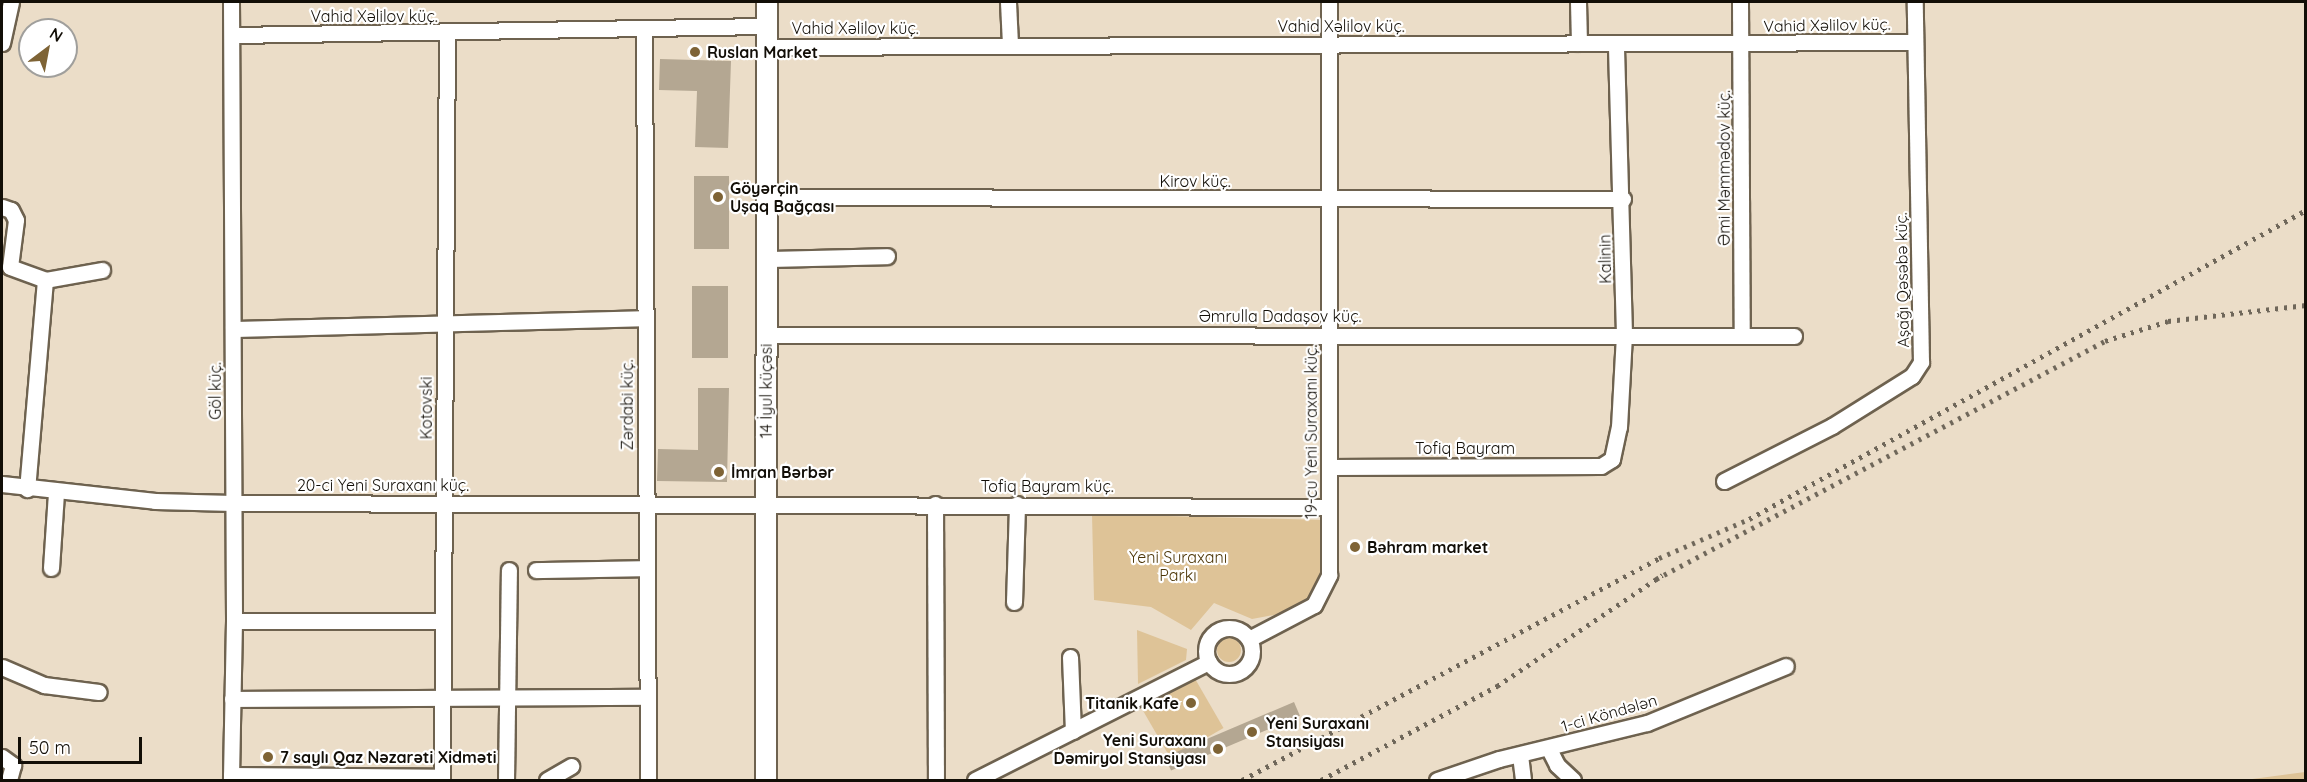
<!DOCTYPE html>
<meta charset="utf-8">
<style>
body{margin:0}
#map{position:relative;width:2307px;height:782px;overflow:hidden;background:#ebddc8;font-family:Quicksand,sans-serif}
div>[style]{position:absolute}
[style*='--x']{left:calc(var(--x)*1px);top:calc(var(--y)*1px);width:calc(var(--w)*1px);rotate:calc(var(--a)*1deg)}
.green>*{inset:0;background:#dec397;transform-origin:0 0}
.round{border-radius:50%}
.building>*{inset:0;background:#b4a792;transform-origin:0 0}
.roads{filter:drop-shadow(2px 0 #6e624f) drop-shadow(-2px 0 #6e624f) drop-shadow(0 2px #6e624f) drop-shadow(0 -2px #6e624f)}
.minor>*{height:15px;margin:-7.5px;padding:0 7.5px;transform-origin:7.5px;border-radius:7.5px;background:#fff}
.minor>.ring{margin:-7.5px;padding:0;box-sizing:content-box;background:none;border:15px solid #fff;border-radius:50%}
.tertiary>*{height:20px;margin:-10px;padding:0 10px;transform-origin:10px;border-radius:10px;background:#fff}
.rail>*{height:4.5px;margin-top:-2.25px;transform-origin:0;background:repeating-linear-gradient(90deg,#6f675a 0 3px,transparent 0 9px)}
.dots>*{width:16px;height:16px;translate:-50% -50%;box-sizing:border-box;border:3px solid #fff;border-radius:50%}
span{translate:-50% -50%;white-space:nowrap;text-align:center;line-height:1.15;-webkit-text-stroke:4.5px #fff;paint-order:stroke}
.street-label{font-size:16px;color:#120e07}
.poi-label{font-size:16px;color:#120e07;font-weight:700}
.left{translate:0 -50%;text-align:left}
.right{translate:-100% -50%;text-align:right}
.park-label{font-size:16px;color:#4d3607}
.frame{position:absolute;inset:0;border:3px solid #120e07;pointer-events:none}
.north{position:absolute;left:18px;top:18px;width:60px;height:60px;box-sizing:border-box;background:#fff;border:2px solid #a09f9c;border-radius:50%;rotate:32deg;font-size:16px;font-weight:700;line-height:24px;text-align:center;color:#120e07}
.north::after{content:'';display:block;margin:auto;width:21px;height:27px;background:#7e6335;clip-path:polygon(50% 0,100% 100%,50% 72%,0 100%)}
.scale{position:absolute;left:18px;top:737px;width:124px;height:27px;box-sizing:border-box;border:3px solid #120e07;border-top:0;padding-left:8px;font-size:18px;line-height:21px;white-space:nowrap;color:#120e07;-webkit-text-stroke:4px #fff;paint-order:stroke}
</style>
<div id="map">
<div class="green">
<i style="clip-path:polygon(1092px 514px,1323px 520px,1325px 562px,1319px 585px,1305px 602px,1279px 614px,1252px 619px,1214px 603px,1191px 630px,1151px 607px,1094px 600px)"></i>
<i style="clip-path:polygon(1137px 630px,1187px 649px,1186px 660px,1138px 684px)"></i>
<i class="round" style="left:1217px;top:638px;width:24px;height:24px"></i>
<i style="left:1194px;top:677px;width:59px;height:61px;rotate:60deg"></i>
<i style="clip-path:polygon(2305px 772px,2305px 780px,2245px 780px)"></i>
</div>
<div class="building">
<i style="clip-path:polygon(660px 59px,731px 61px,728px 148px,695px 147px,697px 91px,659px 90px)"></i>
<i style="left:694px;top:176px;width:35px;height:73px"></i>
<i style="left:692px;top:286px;width:36px;height:72px"></i>
<i style="clip-path:polygon(698px 388px,729px 388px,727px 482px,657px 481px,658px 449px,698px 450px)"></i>
<i style="left:1294px;top:702px;width:15px;height:140px;rotate:67deg"></i>
</div>
<div class="roads">
<div class="minor">
<i style="--x:231;--y:2;--w:619;--a:89.72"></i>
<i style="--x:234;--y:621;--w:159;--a:91.1"></i>
<i style="--x:1008;--y:2;--w:43;--a:87.3"></i>
<i style="--x:1578;--y:2;--w:41;--a:88.6"></i>
<i style="--x:1740;--y:2;--w:332;--a:89.7"></i>
<i style="--x:644;--y:30;--w:750;--a:89.69"></i>
<i style="--x:233;--y:35;--w:534;--a:-0.97"></i>
<i style="--x:2;--y:43;--w:42;--a:-77.6"></i>
<i style="--x:767;--y:47;--w:1148;--a:-0.25"></i>
<i style="--x:767;--y:197;--w:856;--a:0.13"></i>
<i style="--x:2;--y:207;--w:9;--a:18"></i>
<i style="--x:11;--y:210;--w:11;--a:63"></i>
<i style="--x:16;--y:220;--w:47;--a:97.3"></i>
<i style="--x:10;--y:267;--w:37;--a:20"></i>
<i style="--x:45;--y:280;--w:210;--a:94.9"></i>
<i style="--x:767;--y:259;--w:120;--a:-1.4"></i>
<i style="--x:45;--y:280;--w:58;--a:-10"></i>
<i style="--x:233;--y:329;--w:411;--a:-1.5"></i>
<i style="--x:766;--y:335;--w:1028;--a:0.06"></i>
<i style="--x:1329;--y:467;--w:272;--a:-0.2"></i>
<i style="--x:1601;--y:466;--w:13;--a:-32"></i>
<i style="--x:1612;--y:459;--w:33;--a:-78"></i>
<i style="--x:1619;--y:427;--w:93;--a:-86.9"></i>
<i style="--x:1624;--y:334;--w:290;--a:-91.6"></i>
<i style="--x:1724;--y:481;--w:121;--a:-27"></i>
<i style="--x:1832;--y:426;--w:94;--a:-32"></i>
<i style="--x:1912;--y:376;--w:17;--a:-57"></i>
<i style="--x:1921;--y:362;--w:360;--a:-91"></i>
<i style="--x:2;--y:484;--w:154;--a:6.3"></i>
<i style="--x:155;--y:501;--w:78;--a:1.5"></i>
<i style="--x:233;--y:503;--w:1096;--a:0.21"></i>
<i style="--x:935;--y:504;--w:276;--a:89.8"></i>
<i style="--x:51;--y:568;--w:76;--a:-86.2"></i>
<i style="--x:536;--y:570;--w:110;--a:-1"></i>
<i style="--x:1014;--y:602;--w:98;--a:-88.2"></i>
<i style="--x:234;--y:621;--w:209;--a:0"></i>
<i class="ring" style="left:1206px;top:628px;width:31px;height:31px"></i>
<i style="--x:1249;--y:639;--w:73;--a:-27.6"></i>
<i style="--x:1314;--y:605;--w:34;--a:-63"></i>
<i style="--x:1329;--y:575;--w:573;--a:-90"></i>
<i style="--x:1070;--y:657;--w:74;--a:87.7"></i>
<i style="--x:2;--y:667;--w:46;--a:23.2"></i>
<i style="--x:44;--y:685;--w:55;--a:7.3"></i>
<i style="--x:232;--y:699;--w:415;--a:-0.3"></i>
<i style="--x:1549;--y:749;--w:18;--a:63"></i>
<i style="--x:1557;--y:765;--w:22;--a:43"></i>
<i style="--x:1520;--y:755;--w:25;--a:83"></i>
<i style="--x:2;--y:757;--w:14;--a:36"></i>
<i style="--x:13;--y:765;--w:16;--a:105"></i>
<i style="--x:231;--y:775;--w:211;--a:0.5"></i>
<i style="--x:442;--y:780;--w:745;--a:-89.62"></i>
<i style="--x:506;--y:780;--w:210;--a:-89.2"></i>
<i style="--x:547;--y:780;--w:28;--a:-30"></i>
<i style="--x:975;--y:780;--w:262;--a:-26.8"></i>
<i style="--x:1437;--y:780;--w:65;--a:-18.7"></i>
<i style="--x:1499;--y:759;--w:152;--a:-13.7"></i>
<i style="--x:1647;--y:723;--w:150;--a:-22.3"></i>
</div>
<div class="tertiary">
<i style="--x:766;--y:780;--w:778;--a:-89.93"></i>
</div>
</div>
<div class="rail">
<i style="--x:1656;--y:579;--w:508;--a:-27.93"></i>
<i style="--x:2105;--y:341;--w:66;--a:-17.6"></i>
<i style="--x:2168;--y:321;--w:139;--a:-6.6"></i>
<i style="--x:1242;--y:780;--w:472;--a:-28"></i>
<i style="--x:1659;--y:558;--w:98;--a:-23.4"></i>
<i style="--x:1749;--y:519;--w:637;--a:-29.02"></i>
<i style="--x:1321;--y:780;--w:200;--a:-28.1"></i>
<i style="--x:1497;--y:686;--w:199;--a:-33.9"></i>
</div>
<div class="dots">
<i style="left:695px;top:52px;background:#7e6335"></i>
<i style="left:718px;top:197px;background:#7e6335"></i>
<i style="left:719px;top:472px;background:#7e6335"></i>
<i style="left:1355px;top:547px;background:#7e6335"></i>
<i style="left:1191px;top:703px;background:#7e6335"></i>
<i style="left:1252px;top:732px;background:#7e6335"></i>
<i style="left:1218px;top:749px;background:#7e6335"></i>
<i style="left:268px;top:757px;background:#7e6335"></i>
</div>
<div class="street-label">
<span style="left:374px;top:16px">Vahid Xəlilov küç.</span>
<span style="left:1827px;top:25px;rotate:-1deg">Vahid Xəlilov küç.</span>
<span style="left:1341px;top:26px">Vahid Xəlilov küç.</span>
<span style="left:855px;top:28px">Vahid Xəlilov küç.</span>
<span style="left:1724px;top:168px;rotate:-90deg">Əmi Məmmədov küç.</span>
<span style="left:1195px;top:181px">Kirov küç.</span>
<span style="left:1605px;top:259px;rotate:-91deg">Kalinin</span>
<span style="left:1902px;top:280px;rotate:-91deg">Aşağı Qəsəbə küç.</span>
<span style="left:1280px;top:316px">Əmrulla Dadaşov küç.</span>
<span style="left:215px;top:391px;rotate:-90deg">Göl küç.</span>
<span style="left:766px;top:391px;rotate:-90deg">14 İyul küçəsi</span>
<span style="left:627px;top:405px;rotate:-90deg">Zərdabi küç.</span>
<span style="left:426px;top:408px;rotate:-90deg">Kotovski</span>
<span style="left:1311px;top:432px;rotate:-90deg">19-cu Yeni Suraxanı küç.</span>
<span style="left:1465px;top:448px">Tofiq Bayram</span>
<span style="left:383px;top:485px">20-ci Yeni Suraxanı küç.</span>
<span style="left:1047px;top:486px">Tofiq Bayram küç.</span>
<span style="left:1609px;top:713px;rotate:-16deg">1-ci Köndələn</span>
</div>
<div class="poi-label">
<span class="left" style="left:707px;top:52px">Ruslan Market</span>
<span class="left" style="left:730px;top:197px">Göyərçin<br>Uşaq Bağçası</span>
<span class="left" style="left:731px;top:472px">İmran Bərbər</span>
<span class="left" style="left:1367px;top:547px">Bәhram market</span>
<span class="right" style="left:1179px;top:703px">Titanik Kafe</span>
<span class="left" style="left:1266px;top:732px">Yeni Suraxanı<br>Stansiyası</span>
<span class="right" style="left:1206px;top:749px">Yeni Suraxanı<br>Dəmiryol Stansiyası</span>
<span class="left" style="left:280px;top:757px">7 saylı Qaz Nəzarəti Xidməti</span>
</div>
<div class="park-label">
<span style="left:1178px;top:566px">Yeni Suraxanı<br>Parkı</span>
</div>
<div class="frame"></div>
<div class="north">N</div>
<div class="scale">50 m</div>
</div>
